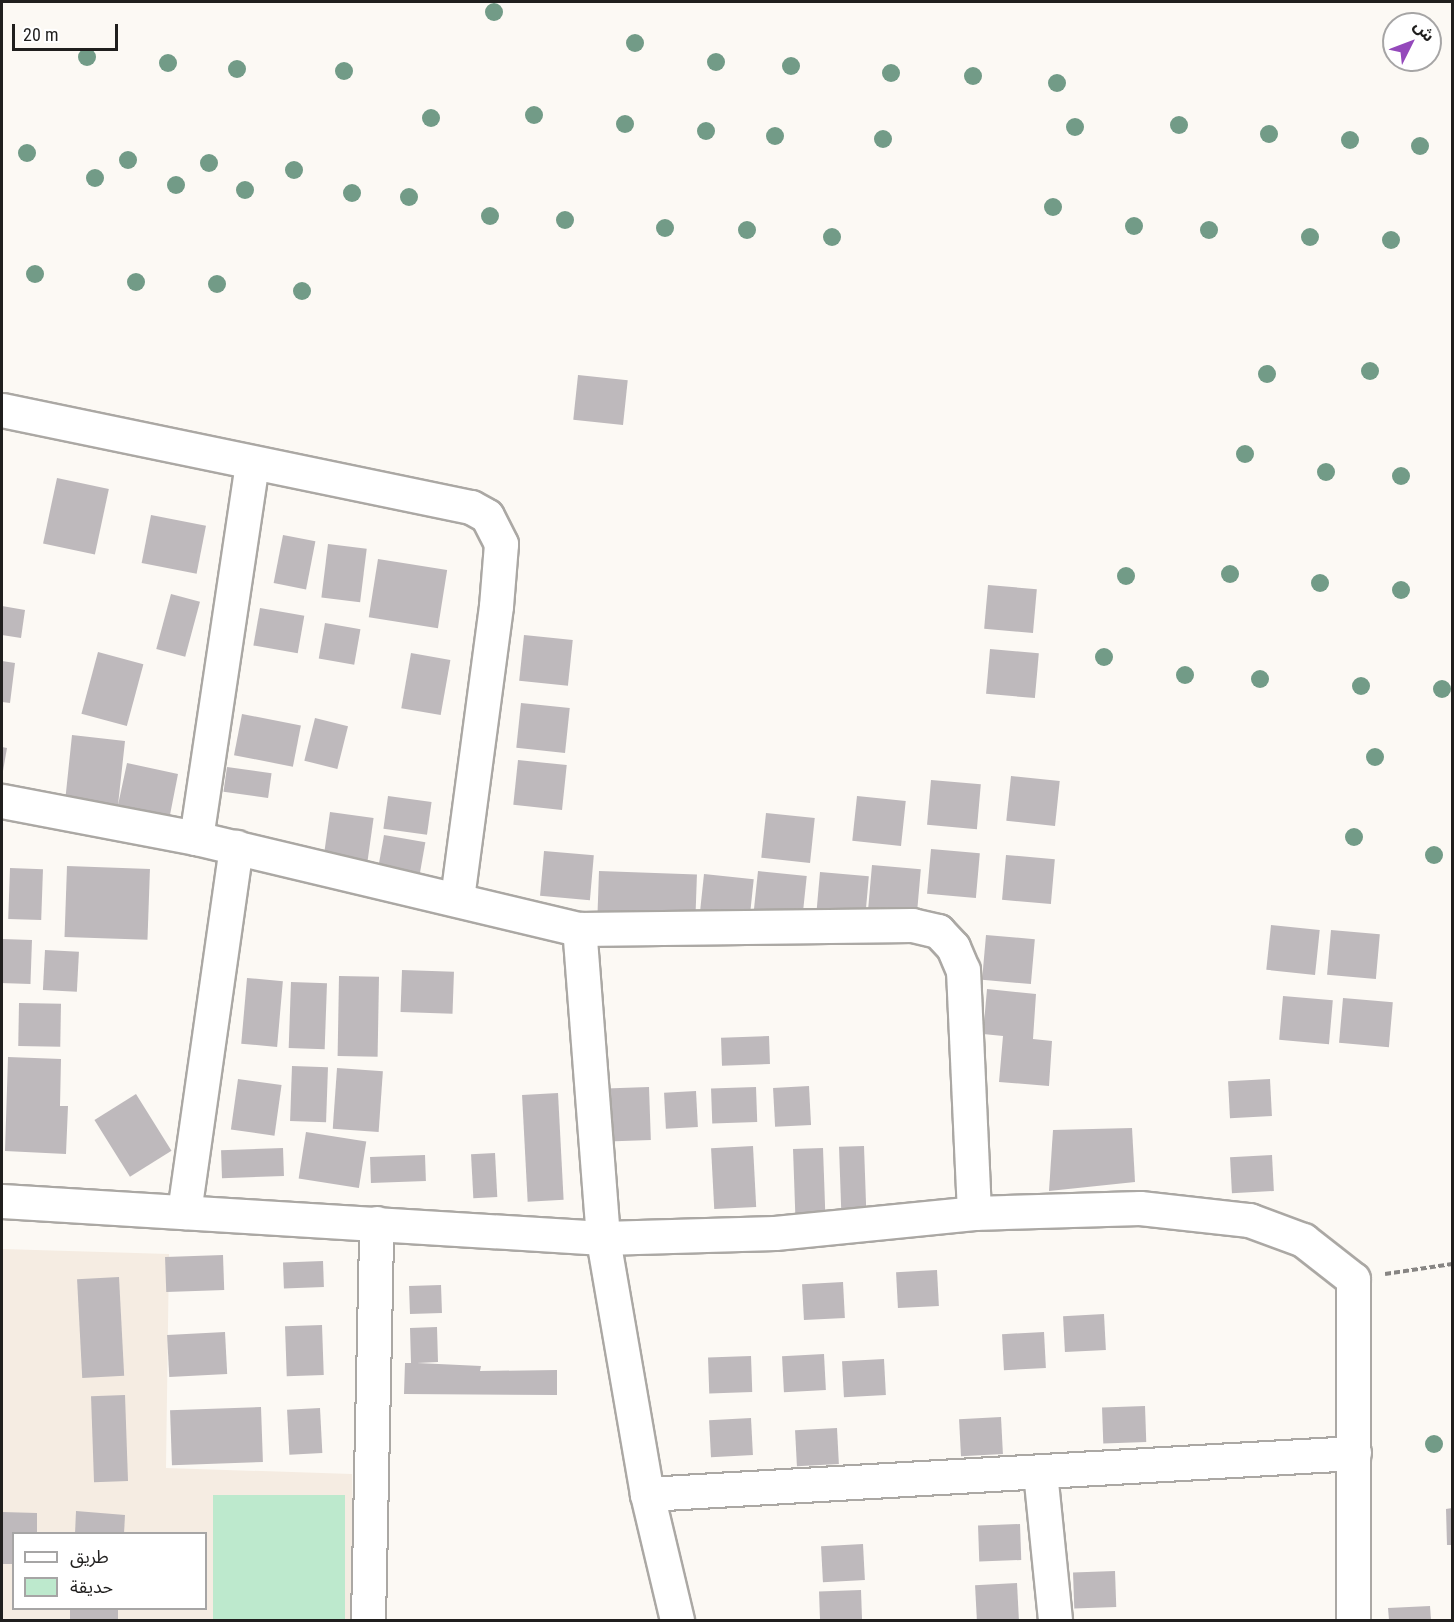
<!DOCTYPE html>
<meta charset="utf-8">
<style>
body{margin:0}
#map{position:relative;width:1454px;height:1622px;overflow:hidden;background:#fcf9f4;font-family:"Roboto Condensed","Noto Sans Arabic",sans-serif}
div>[style]{position:absolute}
[style*='--x']{left:calc(var(--x)*1px);top:calc(var(--y)*1px);width:calc(var(--w)*1px);rotate:calc(var(--a)*1deg)}
.built>*{inset:0;background:#f5ece2}
.green>*{inset:0;background:#bde9cd;transform-origin:0 0}
.building>*{inset:0;background:#beb9bc;transform-origin:0 0}
.path>*{height:4px;margin-top:-2px;transform-origin:0;background:repeating-linear-gradient(90deg,#878583 0 6px,transparent 0 9px)}
.roads{filter:drop-shadow(2px 0 #aba8a4) drop-shadow(-2px 0 #aba8a4) drop-shadow(0 2px #aba8a4) drop-shadow(0 -2px #aba8a4)}
.street>*{height:33px;margin:-16.5px;padding:0 16.5px;transform-origin:16.5px;border-radius:16.5px;background:#fff}
.trees>*{width:18px;height:18px;margin:-9px;border-radius:50%;background:#729b87}
span{translate:-50% -50%;white-space:nowrap;text-align:center;line-height:1.15;-webkit-text-stroke:4.5px #fff;paint-order:stroke}
.frame{position:absolute;inset:0;border:3px solid #201f1e;pointer-events:none}
.legend{position:absolute;left:12px;top:1532px;width:195px;height:78px;box-sizing:border-box;background:#fff;border:2px solid #a6a5a5;margin:0;padding:8px 10px;list-style:none;font-size:18px;color:#201f1e}
.legend li{display:flex;align-items:center;gap:12px;height:30px}
.legend b{width:30px;border:2px solid #a6a5a5}
.north{position:absolute;left:1382px;top:12px;width:60px;height:60px;box-sizing:border-box;background:#fff;border:2px solid #a6a5a5;border-radius:50%;rotate:48deg;font-size:16px;font-weight:700;line-height:24px;text-align:center;color:#201f1e}
.north::after{content:'';display:block;margin:auto;width:21px;height:27px;background:#9449bb;clip-path:polygon(50% 0,100% 100%,50% 72%,0 100%)}
.scale{position:absolute;left:12px;top:24px;width:106px;height:27px;box-sizing:border-box;border:3px solid #201f1e;border-top:0;padding-left:8px;font-size:18px;line-height:21px;white-space:nowrap;color:#201f1e;-webkit-text-stroke:4px #fff;paint-order:stroke}
</style>
<div id="map">
<div class="built">
<i style="clip-path:polygon(evenodd,2px 1249px,169px 1254px,166px 1468px,352px 1474px,355px 1620px,2px 1620px,2px 1249px,14px 1534px,206px 1534px,206px 1608px,14px 1608px,14px 1534px)"></i>
</div>
<div class="green">
<i style="left:213px;top:1495px;width:132px;height:125px"></i>
</div>
<div class="building">
<i style="left:578px;top:375px;width:50px;height:45px;rotate:6deg"></i>
<i style="left:57px;top:478px;width:53px;height:67px;rotate:12deg"></i>
<i style="left:151px;top:515px;width:56px;height:49px;rotate:11deg"></i>
<i style="left:283px;top:535px;width:33px;height:49px;rotate:11deg"></i>
<i style="left:328px;top:544px;width:39px;height:54px;rotate:7deg"></i>
<i style="left:378px;top:559px;width:70px;height:59px;rotate:9deg"></i>
<i style="left:988px;top:585px;width:49px;height:44px;rotate:5deg"></i>
<i style="left:171px;top:594px;width:30px;height:57px;rotate:15deg"></i>
<i style="clip-path:polygon(2px 606px,25px 610px,21px 638px,2px 635px)"></i>
<i style="left:260px;top:608px;width:45px;height:38px;rotate:10deg"></i>
<i style="left:325px;top:623px;width:36px;height:36px;rotate:10deg"></i>
<i style="left:524px;top:635px;width:49px;height:46px;rotate:6deg"></i>
<i style="left:990px;top:649px;width:49px;height:45px;rotate:5deg"></i>
<i style="left:98px;top:652px;width:47px;height:64px;rotate:15deg"></i>
<i style="left:411px;top:653px;width:40px;height:56px;rotate:10deg"></i>
<i style="clip-path:polygon(2px 661px,15px 663px,10px 703px,2px 702px)"></i>
<i style="left:521px;top:703px;width:49px;height:45px;rotate:6deg"></i>
<i style="left:242px;top:714px;width:60px;height:42px;rotate:11deg"></i>
<i style="left:315px;top:718px;width:34px;height:44px;rotate:14deg"></i>
<i style="clip-path:polygon(72px 735px,125px 741px,118px 805px,127px 763px,178px 774px,169px 820px,65px 802px)"></i>
<i style="clip-path:polygon(2px 747px,7px 748px,3px 771px,2px 771px)"></i>
<i style="left:518px;top:760px;width:49px;height:45px;rotate:6deg"></i>
<i style="left:227px;top:767px;width:45px;height:25px;rotate:8deg"></i>
<i style="left:1011px;top:776px;width:49px;height:45px;rotate:6deg"></i>
<i style="left:931px;top:780px;width:50px;height:45px;rotate:5deg"></i>
<i style="left:388px;top:796px;width:44px;height:33px;rotate:8deg"></i>
<i style="left:857px;top:796px;width:49px;height:45px;rotate:6deg"></i>
<i style="left:330px;top:812px;width:44px;height:43px;rotate:8deg"></i>
<i style="left:766px;top:813px;width:49px;height:45px;rotate:6deg"></i>
<i style="left:384px;top:835px;width:42px;height:32px;rotate:10deg"></i>
<i style="left:931px;top:849px;width:49px;height:45px;rotate:5deg"></i>
<i style="left:544px;top:851px;width:50px;height:45px;rotate:5deg"></i>
<i style="left:1006px;top:855px;width:49px;height:45px;rotate:5deg"></i>
<i style="left:872px;top:865px;width:49px;height:45px;rotate:5deg"></i>
<i style="left:67px;top:866px;width:83px;height:71px;rotate:2deg"></i>
<i style="left:10px;top:868px;width:33px;height:51px;rotate:2deg"></i>
<i style="left:599px;top:871px;width:98px;height:45px;rotate:2deg"></i>
<i style="left:758px;top:871px;width:49px;height:45px;rotate:6deg"></i>
<i style="left:820px;top:872px;width:49px;height:45px;rotate:5deg"></i>
<i style="left:704px;top:874px;width:50px;height:45px;rotate:6deg"></i>
<i style="left:1271px;top:925px;width:49px;height:45px;rotate:6deg"></i>
<i style="left:1331px;top:930px;width:49px;height:45px;rotate:5deg"></i>
<i style="left:986px;top:935px;width:49px;height:45px;rotate:5deg"></i>
<i style="left:2px;top:939px;width:30px;height:44px;rotate:2deg"></i>
<i style="left:45px;top:950px;width:34px;height:40px;rotate:3deg"></i>
<i style="left:402px;top:970px;width:52px;height:42px;rotate:2deg"></i>
<i style="left:339px;top:976px;width:40px;height:80px;rotate:1deg"></i>
<i style="left:247px;top:978px;width:36px;height:66px;rotate:5deg"></i>
<i style="left:291px;top:982px;width:36px;height:66px;rotate:2deg"></i>
<i style="clip-path:polygon(987px 989px,1036px 994px,1033px 1039px,1052px 1041px,1049px 1086px,999px 1082px,1003px 1036px,983px 1034px)"></i>
<i style="left:1283px;top:996px;width:50px;height:44px;rotate:5deg"></i>
<i style="left:1343px;top:998px;width:50px;height:45px;rotate:5deg"></i>
<i style="left:19px;top:1003px;width:42px;height:43px;rotate:1deg"></i>
<i style="left:769px;top:1036px;width:28px;height:48px;rotate:88deg"></i>
<i style="clip-path:polygon(8px 1057px,61px 1059px,60px 1106px,68px 1106px,66px 1154px,5px 1151px)"></i>
<i style="left:292px;top:1066px;width:36px;height:55px;rotate:2deg"></i>
<i style="left:337px;top:1068px;width:46px;height:61px;rotate:4deg"></i>
<i style="left:238px;top:1079px;width:44px;height:51px;rotate:8deg"></i>
<i style="left:1270px;top:1079px;width:37px;height:42px;rotate:87deg"></i>
<i style="left:809px;top:1086px;width:39px;height:36px;rotate:87deg"></i>
<i style="left:649px;top:1087px;width:53px;height:43px;rotate:88deg"></i>
<i style="left:756px;top:1087px;width:35px;height:45px;rotate:88deg"></i>
<i style="left:696px;top:1091px;width:36px;height:32px;rotate:87deg"></i>
<i style="left:558px;top:1093px;width:107px;height:36px;rotate:87deg"></i>
<i style="left:136px;top:1094px;width:67px;height:49px;rotate:58deg"></i>
<i style="clip-path:polygon(1132px 1128px,1135px 1182px,1049px 1191px,1053px 1130px)"></i>
<i style="left:306px;top:1132px;width:61px;height:47px;rotate:9deg"></i>
<i style="left:753px;top:1146px;width:61px;height:42px;rotate:87deg"></i>
<i style="left:864px;top:1146px;width:74px;height:25px;rotate:88deg"></i>
<i style="left:283px;top:1148px;width:28px;height:62px;rotate:88deg"></i>
<i style="left:823px;top:1148px;width:73px;height:30px;rotate:88deg"></i>
<i style="left:495px;top:1153px;width:44px;height:24px;rotate:87deg"></i>
<i style="left:425px;top:1155px;width:26px;height:55px;rotate:88deg"></i>
<i style="left:1272px;top:1155px;width:36px;height:42px;rotate:87deg"></i>
<i style="left:223px;top:1255px;width:35px;height:58px;rotate:88deg"></i>
<i style="left:323px;top:1261px;width:26px;height:40px;rotate:88deg"></i>
<i style="left:937px;top:1270px;width:36px;height:41px;rotate:87deg"></i>
<i style="left:119px;top:1277px;width:99px;height:42px;rotate:87deg"></i>
<i style="left:843px;top:1282px;width:36px;height:41px;rotate:87deg"></i>
<i style="left:441px;top:1285px;width:28px;height:32px;rotate:88deg"></i>
<i style="left:1104px;top:1314px;width:36px;height:41px;rotate:87deg"></i>
<i style="left:322px;top:1325px;width:50px;height:37px;rotate:88deg"></i>
<i style="clip-path:polygon(437px 1327px,438px 1362px,417px 1363px,481px 1366px,480px 1371px,557px 1370px,557px 1395px,404px 1394px,405px 1363px,411px 1363px,410px 1328px)"></i>
<i style="left:225px;top:1332px;width:42px;height:58px;rotate:87deg"></i>
<i style="left:1044px;top:1332px;width:36px;height:42px;rotate:87deg"></i>
<i style="left:824px;top:1354px;width:36px;height:42px;rotate:87deg"></i>
<i style="left:751px;top:1356px;width:36px;height:43px;rotate:88deg"></i>
<i style="left:884px;top:1359px;width:36px;height:42px;rotate:87deg"></i>
<i style="left:125px;top:1395px;width:86px;height:34px;rotate:88deg"></i>
<i style="left:1145px;top:1406px;width:36px;height:43px;rotate:88deg"></i>
<i style="left:261px;top:1407px;width:55px;height:91px;rotate:88deg"></i>
<i style="left:320px;top:1408px;width:45px;height:33px;rotate:87deg"></i>
<i style="left:1001px;top:1417px;width:37px;height:42px;rotate:87deg"></i>
<i style="left:751px;top:1418px;width:37px;height:42px;rotate:87deg"></i>
<i style="left:837px;top:1428px;width:36px;height:42px;rotate:87deg"></i>
<i style="clip-path:polygon(1452px 1508px,1452px 1545px,1447px 1545px,1446px 1509px)"></i>
<i style="clip-path:polygon(76px 1511px,125px 1515px,124px 1534px,75px 1534px)"></i>
<i style="clip-path:polygon(2px 1512px,37px 1513px,37px 1534px,14px 1534px,14px 1564px,2px 1564px)"></i>
<i style="left:1020px;top:1524px;width:36px;height:42px;rotate:88deg"></i>
<i style="left:863px;top:1544px;width:36px;height:42px;rotate:87deg"></i>
<i style="left:1115px;top:1571px;width:36px;height:42px;rotate:88deg"></i>
<i style="left:1017px;top:1583px;width:37px;height:42px;rotate:87deg"></i>
<i style="left:861px;top:1590px;width:30px;height:42px;rotate:88deg"></i>
<i style="clip-path:polygon(1430px 1606px,1431px 1620px,1389px 1620px,1388px 1608px)"></i>
<i style="left:70px;top:1608px;width:48px;height:12px"></i>
</div>
<div class="path">
<i style="--x:1385;--y:1274;--w:68;--a:-8.5"></i>
</div>
<div class="roads">
<div class="street">
<i style="--x:2;--y:410;--w:479;--a:11.7"></i>
<i style="--x:471;--y:507;--w:18;--a:29"></i>
<i style="--x:487;--y:516;--w:31;--a:63"></i>
<i style="--x:501;--y:544;--w:62;--a:94.6"></i>
<i style="--x:496;--y:606;--w:296;--a:97.6"></i>
<i style="--x:2;--y:801;--w:197;--a:10.8"></i>
<i style="--x:196;--y:838;--w:379;--a:-81.5"></i>
<i style="--x:196;--y:838;--w:394;--a:13.4"></i>
<i style="--x:2;--y:1201;--w:602;--a:3.52"></i>
<i style="--x:603;--y:1238;--w:172;--a:-1.7"></i>
<i style="--x:775;--y:1233;--w:200;--a:-5.7"></i>
<i style="--x:974;--y:1213;--w:166;--a:-1.7"></i>
<i style="--x:1140;--y:1208;--w:110;--a:6.3"></i>
<i style="--x:1249;--y:1220;--w:58;--a:20.3"></i>
<i style="--x:1303;--y:1240;--w:63;--a:38"></i>
<i style="--x:1353;--y:1279;--w:341;--a:90"></i>
<i style="--x:184;--y:1212;--w:369;--a:-81.9"></i>
<i style="--x:1040;--y:1472;--w:149;--a:84.2"></i>
<i style="--x:647;--y:1494;--w:708;--a:-3.32"></i>
<i style="--x:368;--y:1620;--w:397;--a:-88.8"></i>
<i style="--x:677;--y:1620;--w:130;--a:-103.4"></i>
<i style="--x:647;--y:1494;--w:260;--a:-99.8"></i>
<i style="--x:603;--y:1238;--w:310;--a:-94.4"></i>
<i style="--x:579;--y:929;--w:333;--a:-0.7"></i>
<i style="--x:912;--y:925;--w:27;--a:13"></i>
<i style="--x:938;--y:931;--w:22;--a:47"></i>
<i style="--x:953;--y:947;--w:25;--a:67"></i>
<i style="--x:963;--y:970;--w:243;--a:87.4"></i>
</div>
</div>
<div class="trees">
<i style="left:494px;top:12px"></i>
<i style="left:635px;top:43px"></i>
<i style="left:87px;top:57px"></i>
<i style="left:716px;top:62px"></i>
<i style="left:168px;top:63px"></i>
<i style="left:791px;top:66px"></i>
<i style="left:237px;top:69px"></i>
<i style="left:344px;top:71px"></i>
<i style="left:891px;top:73px"></i>
<i style="left:973px;top:76px"></i>
<i style="left:1057px;top:83px"></i>
<i style="left:534px;top:115px"></i>
<i style="left:431px;top:118px"></i>
<i style="left:625px;top:124px"></i>
<i style="left:1179px;top:125px"></i>
<i style="left:1075px;top:127px"></i>
<i style="left:706px;top:131px"></i>
<i style="left:1269px;top:134px"></i>
<i style="left:775px;top:136px"></i>
<i style="left:883px;top:139px"></i>
<i style="left:1350px;top:140px"></i>
<i style="left:1420px;top:146px"></i>
<i style="left:27px;top:153px"></i>
<i style="left:128px;top:160px"></i>
<i style="left:209px;top:163px"></i>
<i style="left:294px;top:170px"></i>
<i style="left:95px;top:178px"></i>
<i style="left:176px;top:185px"></i>
<i style="left:245px;top:190px"></i>
<i style="left:352px;top:193px"></i>
<i style="left:409px;top:197px"></i>
<i style="left:1053px;top:207px"></i>
<i style="left:490px;top:216px"></i>
<i style="left:565px;top:220px"></i>
<i style="left:1134px;top:226px"></i>
<i style="left:665px;top:228px"></i>
<i style="left:747px;top:230px"></i>
<i style="left:1209px;top:230px"></i>
<i style="left:832px;top:237px"></i>
<i style="left:1310px;top:237px"></i>
<i style="left:1391px;top:240px"></i>
<i style="left:35px;top:274px"></i>
<i style="left:136px;top:282px"></i>
<i style="left:217px;top:284px"></i>
<i style="left:302px;top:291px"></i>
<i style="left:1370px;top:371px"></i>
<i style="left:1267px;top:374px"></i>
<i style="left:1245px;top:454px"></i>
<i style="left:1326px;top:472px"></i>
<i style="left:1401px;top:476px"></i>
<i style="left:1230px;top:574px"></i>
<i style="left:1126px;top:576px"></i>
<i style="left:1320px;top:583px"></i>
<i style="left:1401px;top:590px"></i>
<i style="left:1104px;top:657px"></i>
<i style="left:1185px;top:675px"></i>
<i style="left:1260px;top:679px"></i>
<i style="left:1361px;top:686px"></i>
<i style="left:1442px;top:689px"></i>
<i style="left:1375px;top:757px"></i>
<i style="left:1354px;top:837px"></i>
<i style="left:1434px;top:855px"></i>
<i style="left:1434px;top:1444px"></i>
</div>
<div class="frame"></div>
<ul class="legend">
<li><b style="height:8px;background:#fff"></b>طريق</li>
<li><b style="height:16px;background:#bde9cd"></b>حديقة</li>
</ul>
<div class="north">ش</div>
<div class="scale">20 m</div>
</div>
